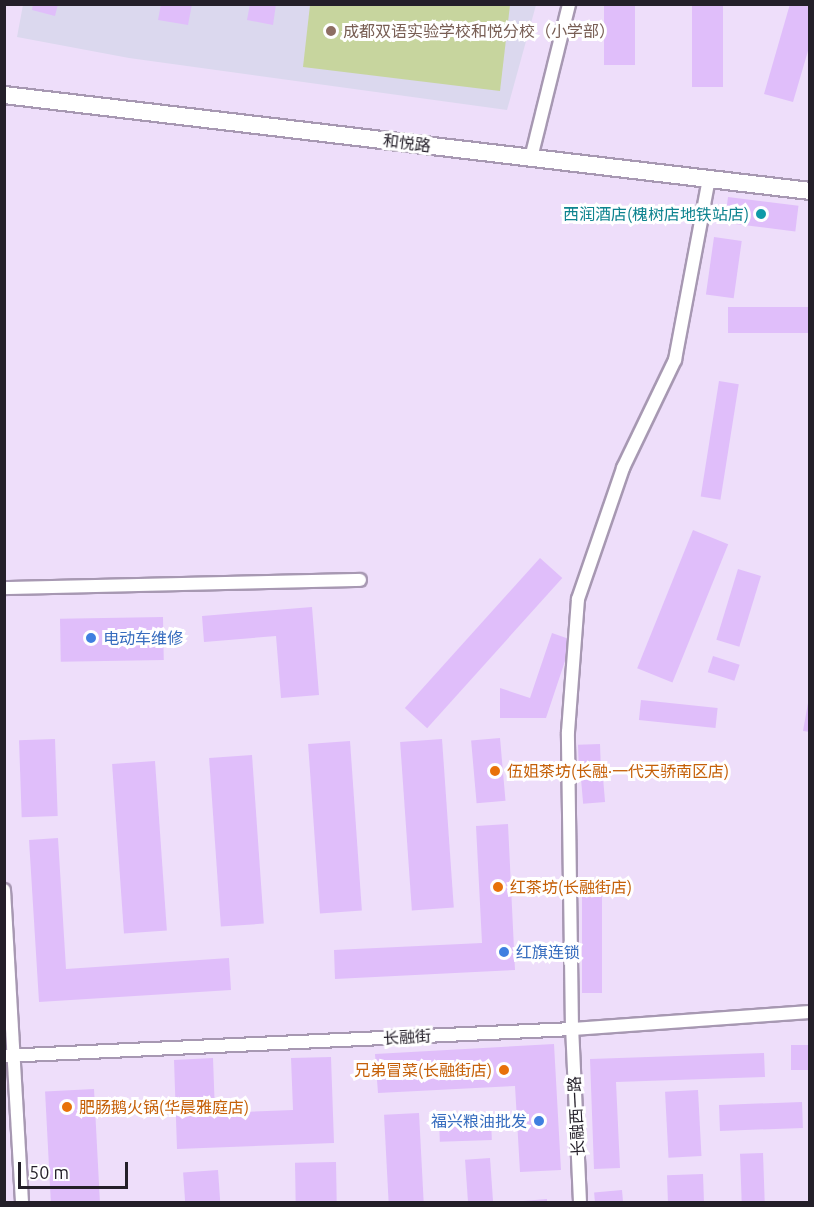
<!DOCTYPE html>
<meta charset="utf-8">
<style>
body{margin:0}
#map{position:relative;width:814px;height:1207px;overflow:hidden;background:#eedefa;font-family:Ubuntu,"Noto Sans SC",sans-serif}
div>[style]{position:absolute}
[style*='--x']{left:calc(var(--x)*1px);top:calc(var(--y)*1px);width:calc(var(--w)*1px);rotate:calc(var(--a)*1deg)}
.education>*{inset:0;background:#dbd8ee}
.green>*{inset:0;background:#c7d59e}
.building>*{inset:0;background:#e0befa;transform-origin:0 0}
.roads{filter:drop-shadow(2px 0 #a798b2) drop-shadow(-2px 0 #a798b2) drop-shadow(0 2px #a798b2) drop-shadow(0 -2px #a798b2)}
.street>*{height:12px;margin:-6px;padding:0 6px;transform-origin:6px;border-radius:6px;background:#fff}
.secondary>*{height:16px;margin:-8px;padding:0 8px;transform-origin:8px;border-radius:8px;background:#fff}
.dots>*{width:16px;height:16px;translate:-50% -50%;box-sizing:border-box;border:3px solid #fff;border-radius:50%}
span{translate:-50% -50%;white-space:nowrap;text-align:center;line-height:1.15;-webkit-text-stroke:6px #fff;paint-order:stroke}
.education-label{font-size:16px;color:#785e54}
.left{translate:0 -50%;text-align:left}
.street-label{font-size:16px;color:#241f29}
.culture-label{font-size:16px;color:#0d838f}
.right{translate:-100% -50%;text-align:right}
.shop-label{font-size:16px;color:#366cbe}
.food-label{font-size:16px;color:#c56008}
.frame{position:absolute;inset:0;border:6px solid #241f29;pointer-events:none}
.scale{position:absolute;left:18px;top:1162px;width:110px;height:27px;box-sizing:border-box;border:3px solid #241f29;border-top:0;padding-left:8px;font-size:18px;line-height:21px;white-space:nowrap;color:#241f29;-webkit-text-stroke:4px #fff;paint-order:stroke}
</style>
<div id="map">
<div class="education">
<i style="clip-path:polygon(23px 5px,536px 5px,507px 110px,129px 58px,17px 37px)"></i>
</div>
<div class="green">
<i style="clip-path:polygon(310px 5px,510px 5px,500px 91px,303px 67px)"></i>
</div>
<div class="building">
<i style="clip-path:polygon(33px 4px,58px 4px,55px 16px,32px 10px)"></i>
<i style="clip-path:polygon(161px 4px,192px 4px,188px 25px,158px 20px)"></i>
<i style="clip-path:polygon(250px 4px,276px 4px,273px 25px,247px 20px)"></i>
<i style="left:604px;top:4px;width:31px;height:61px"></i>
<i style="left:692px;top:4px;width:31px;height:83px"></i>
<i style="clip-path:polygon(790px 4px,810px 4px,810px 44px,793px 102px,764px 94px)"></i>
<i style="left:728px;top:197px;width:71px;height:26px;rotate:7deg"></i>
<i style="left:714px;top:237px;width:28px;height:58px;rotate:8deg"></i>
<i style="left:810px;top:307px;width:26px;height:82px;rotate:90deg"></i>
<i style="left:719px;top:381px;width:20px;height:117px;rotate:9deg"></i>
<i style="left:693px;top:530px;width:38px;height:149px;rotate:22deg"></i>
<i style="left:540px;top:558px;width:30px;height:202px;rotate:42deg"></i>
<i style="left:738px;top:569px;width:24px;height:74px;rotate:17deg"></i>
<i style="clip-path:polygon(312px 607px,319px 695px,281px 698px,276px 636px,204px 642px,202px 616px)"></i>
<i style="left:163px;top:617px;width:43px;height:103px;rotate:89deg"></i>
<i style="clip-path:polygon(552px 633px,572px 640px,546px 718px,500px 718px,500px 688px,530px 698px)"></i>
<i style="left:713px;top:656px;width:28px;height:17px;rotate:18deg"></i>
<i style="left:641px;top:700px;width:77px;height:20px;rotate:6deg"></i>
<i style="clip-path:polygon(808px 703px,810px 703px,810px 732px,803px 731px)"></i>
<i style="left:500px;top:738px;width:63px;height:29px;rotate:85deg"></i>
<i style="left:55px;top:739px;width:77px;height:36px;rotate:88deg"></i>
<i style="left:442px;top:739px;width:169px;height:42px;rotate:86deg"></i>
<i style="left:350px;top:741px;width:170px;height:42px;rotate:86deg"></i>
<i style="left:600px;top:744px;width:24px;height:22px;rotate:88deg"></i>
<i style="left:252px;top:755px;width:169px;height:43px;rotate:86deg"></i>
<i style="left:155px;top:761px;width:170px;height:43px;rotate:86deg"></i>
<i style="left:603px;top:778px;width:24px;height:22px;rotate:85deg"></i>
<i style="clip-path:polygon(508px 824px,515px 970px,335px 979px,334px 950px,482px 943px,476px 826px)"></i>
<i style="clip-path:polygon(58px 838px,66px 969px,229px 958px,231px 990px,39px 1002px,29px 840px)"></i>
<i style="left:582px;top:892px;width:20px;height:101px"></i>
<i style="clip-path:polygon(554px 1044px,561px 1170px,520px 1172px,515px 1086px,378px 1093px,375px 1054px)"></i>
<i style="left:810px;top:1045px;width:25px;height:19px;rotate:90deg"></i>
<i style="clip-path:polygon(764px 1053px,765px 1077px,616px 1082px,620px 1168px,594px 1169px,590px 1059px)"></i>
<i style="clip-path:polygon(331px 1057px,334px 1143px,177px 1149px,174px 1060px,213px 1058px,215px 1113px,293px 1110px,291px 1058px)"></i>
<i style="left:94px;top:1089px;width:113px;height:49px;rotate:87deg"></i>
<i style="left:698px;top:1090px;width:66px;height:33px;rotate:87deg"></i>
<i style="left:802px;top:1102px;width:26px;height:83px;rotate:88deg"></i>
<i style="left:419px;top:1113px;width:89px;height:35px;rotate:87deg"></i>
<i style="left:491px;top:1117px;width:23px;height:52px;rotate:88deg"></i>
<i style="left:763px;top:1153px;width:49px;height:23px;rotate:88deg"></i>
<i style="left:490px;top:1158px;width:44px;height:25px;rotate:86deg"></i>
<i style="left:336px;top:1162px;width:40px;height:41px;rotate:89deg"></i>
<i style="left:218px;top:1170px;width:32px;height:35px;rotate:86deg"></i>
<i style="left:703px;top:1174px;width:28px;height:36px;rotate:88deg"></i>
<i style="left:622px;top:1190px;width:12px;height:28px;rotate:85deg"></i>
<i style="clip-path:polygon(547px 1199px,547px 1202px,523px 1202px,523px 1201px)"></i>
</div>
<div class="roads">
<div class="street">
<i style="--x:531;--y:158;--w:159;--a:-76.1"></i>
<i style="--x:4;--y:588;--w:356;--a:-1.3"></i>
<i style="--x:4;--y:890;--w:313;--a:86.7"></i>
<i style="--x:4;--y:1056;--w:569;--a:-2.72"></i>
<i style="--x:572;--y:1029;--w:239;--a:-4.1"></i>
<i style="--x:580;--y:1202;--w:173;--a:-92.6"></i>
<i style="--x:572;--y:1029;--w:297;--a:-90.8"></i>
<i style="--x:568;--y:732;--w:133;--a:-85.7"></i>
<i style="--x:578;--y:599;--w:139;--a:-71"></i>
<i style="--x:623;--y:468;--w:120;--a:-64.3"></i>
<i style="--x:675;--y:360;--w:184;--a:-79.4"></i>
</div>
<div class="secondary">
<i style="--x:4;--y:95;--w:812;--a:6.79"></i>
</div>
</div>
<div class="dots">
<i style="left:331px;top:31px;background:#8d6e63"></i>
<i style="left:761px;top:214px;background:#0f9aa8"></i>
<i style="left:91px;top:638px;background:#3f7fe0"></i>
<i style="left:495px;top:771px;background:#e8710a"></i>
<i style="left:498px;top:887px;background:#e8710a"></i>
<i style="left:504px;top:952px;background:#3f7fe0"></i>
<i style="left:504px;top:1070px;background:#e8710a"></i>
<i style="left:67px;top:1107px;background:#e8710a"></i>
<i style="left:539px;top:1121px;background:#3f7fe0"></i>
</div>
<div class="education-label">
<span class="left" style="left:343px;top:31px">成都双语实验学校和悦分校（小学部）</span>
</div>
<div class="street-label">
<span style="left:407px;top:143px;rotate:7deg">和悦路</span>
<span style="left:407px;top:1037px;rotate:-3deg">长融街</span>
<span style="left:576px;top:1116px;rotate:-93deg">长融西一路</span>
</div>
<div class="culture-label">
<span class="right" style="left:749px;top:214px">西润酒店(槐树店地铁站店)</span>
</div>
<div class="shop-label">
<span class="left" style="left:103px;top:638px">电动车维修</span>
<span class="left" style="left:516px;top:952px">红旗连锁</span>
<span class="right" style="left:527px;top:1121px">福兴粮油批发</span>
</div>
<div class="food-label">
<span class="left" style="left:507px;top:771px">伍姐茶坊(长融·一代天骄南区店)</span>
<span class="left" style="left:510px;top:887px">红茶坊(长融街店)</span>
<span class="right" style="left:492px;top:1070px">兄弟冒菜(长融街店)</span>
<span class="left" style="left:79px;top:1107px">肥肠鹅火锅(华晨雅庭店)</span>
</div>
<div class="frame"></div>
<div class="scale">50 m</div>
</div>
